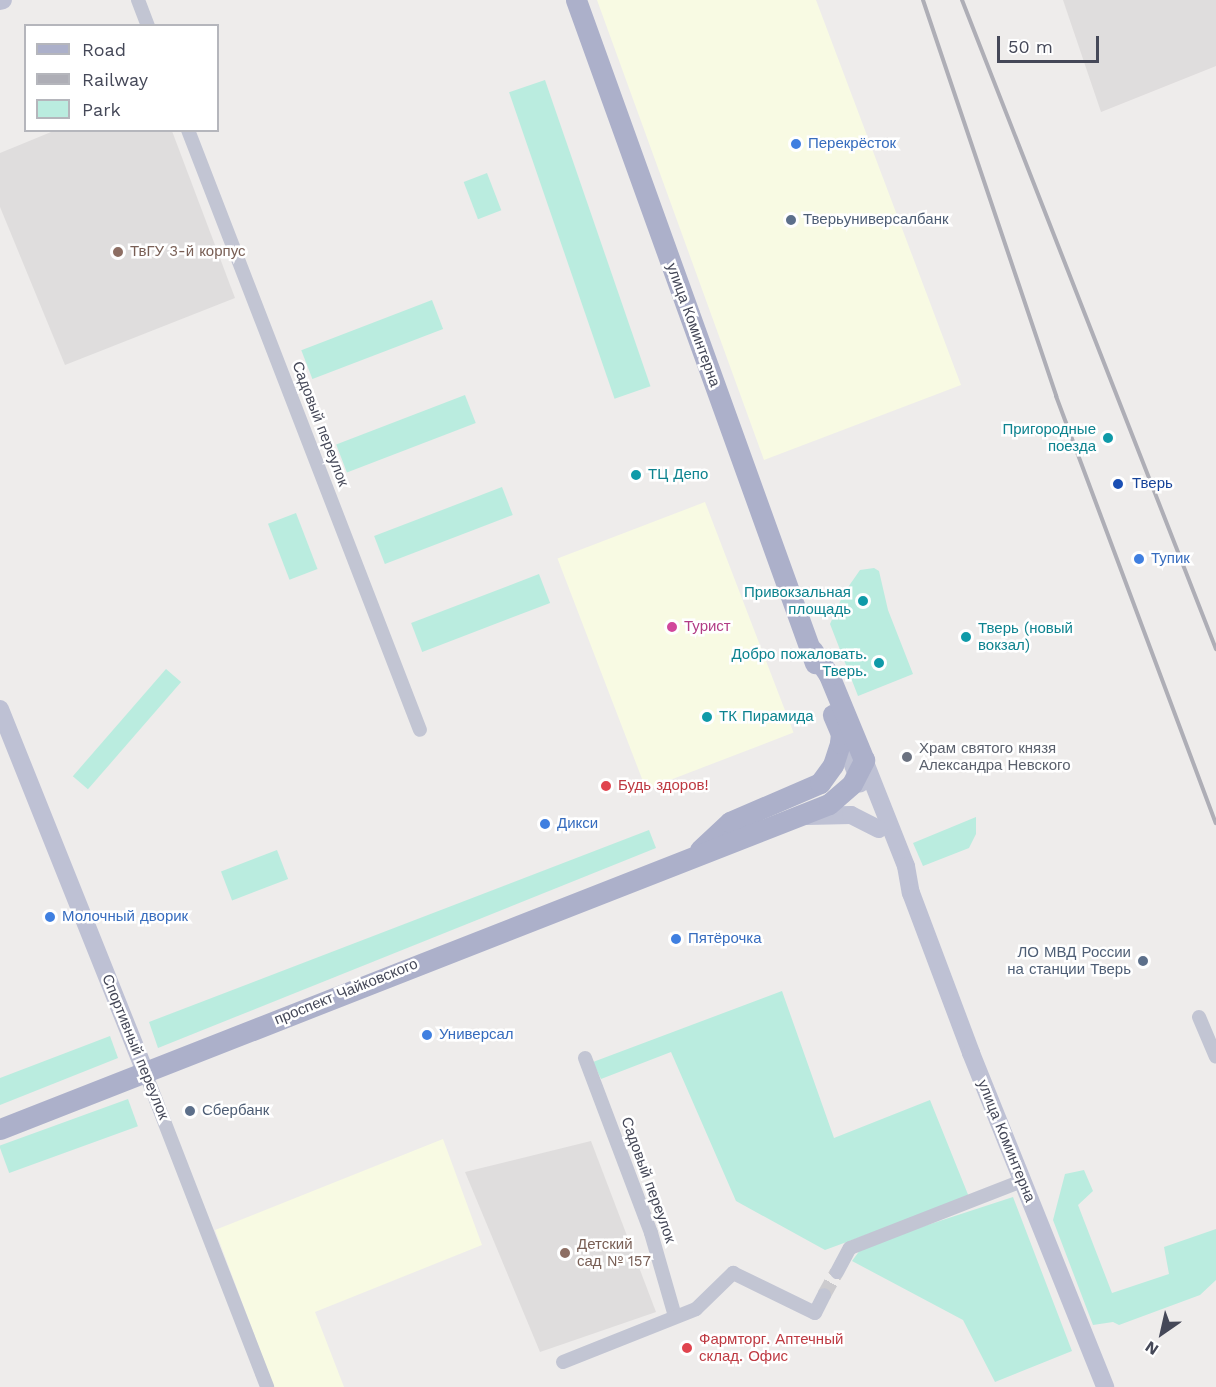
<!DOCTYPE html>
<meta charset="utf-8">
<style>
body{margin:0}
#map{position:relative;width:1216px;height:1387px;overflow:hidden;background:#eeeceb;font-family:"Work Sans",sans-serif}
div>[style]{position:absolute}
[style*='--x']{left:calc(var(--x)*1px);top:calc(var(--y)*1px);width:calc(var(--w)*1px);rotate:calc(var(--a)*1deg)}
.commercial>*{inset:0;background:#f8fae3;transform-origin:0 0}
.education>*{inset:0;background:#dfdddd}
.green>*{inset:0;background:#baecdf;transform-origin:0 0}
.street-tunnel>*{height:14px;margin-top:-7px;transform-origin:0;background:repeating-linear-gradient(90deg,#cccbce 0 14px,transparent 0 21px)}
.street>*{height:14px;margin:-7px;padding:0 7px;transform-origin:7px;border-radius:7px;background:#c2c5d3}
.secondary>*{height:18px;margin:-9px;padding:0 9px;transform-origin:9px;border-radius:9px;background:#bec1d4}
.primary>*{height:21px;margin:-10.5px;padding:0 10.5px;transform-origin:10.5px;border-radius:10.5px;background:#acb0ca}
.rail>*{height:4px;margin:-2px;padding:0 2px;transform-origin:2px;border-radius:2px;background:#aeaeb6}
.dots>*{width:16px;height:16px;translate:-50% -50%;box-sizing:border-box;border:3px solid #fff;border-radius:50%}
span{translate:-50% -50%;white-space:nowrap;text-align:center;line-height:1.15;-webkit-text-stroke:5px #fff;paint-order:stroke}
.shop-label{font-size:15px;color:#366cbe}
.left{translate:0 -50%;text-align:left}
.service-label{font-size:15px;color:#4e5e75}
.right{translate:-100% -50%;text-align:right}
.education-label{font-size:15px;color:#785e54}
.street-label{font-size:15px;color:#454858}
.culture-label{font-size:15px;color:#0d838f}
.transit-label{font-size:15px;color:#164399}
.hotel-label{font-size:15px;color:#b23c85}
.worship-label{font-size:15px;color:#5b616d}
.health-label{font-size:15px;color:#be3a42}
.legend{position:absolute;left:24px;top:24px;width:195px;height:108px;box-sizing:border-box;background:#fff;border:2px solid #b5b6bc;margin:0;padding:8px 10px;list-style:none;font-size:18px;color:#454858}
.legend li{display:flex;align-items:center;gap:12px;height:30px}
.legend b{width:30px;border:2px solid #b5b6bc}
.north{position:absolute;left:1132px;top:1303px;width:60px;height:60px;-webkit-text-stroke:4px #fff;paint-order:stroke;rotate:214deg;font-size:16px;font-weight:700;line-height:24px;text-align:center;color:#454858}
.north::after{content:'';display:block;margin:auto;width:21px;height:27px;background:#454858;clip-path:polygon(50% 0,100% 100%,50% 72%,0 100%)}
.scale{position:absolute;left:997px;top:36px;width:102px;height:27px;box-sizing:border-box;border:3px solid #454858;border-top:0;padding-left:8px;font-size:18px;line-height:21px;white-space:nowrap;color:#454858;-webkit-text-stroke:4px #fff;paint-order:stroke}
</style>
<div id="map">
<div class="commercial">
<i style="clip-path:polygon(597px 0,816px 0,961px 385px,764px 460px)"></i>
<i style="left:705px;top:502px;width:247px;height:158px;rotate:69deg"></i>
<i style="clip-path:polygon(443px 1139px,482px 1245px,315px 1312px,344px 1387px,274px 1387px,215px 1230px)"></i>
</div>
<div class="education">
<i style="clip-path:polygon(1063px 0,1216px 0,1216px 66px,1101px 112px)"></i>
<i style="clip-path:polygon(56px 130px,172px 131px,235px 298px,65px 365px,0 207px,0 153px)"></i>
<i style="clip-path:polygon(591px 1141px,656px 1312px,540px 1352px,465px 1172px)"></i>
</div>
<div class="green">
<i style="left:545px;top:80px;width:324px;height:38px;rotate:71deg"></i>
<i style="left:487px;top:173px;width:40px;height:25px;rotate:69deg"></i>
<i style="left:432px;top:300px;width:31px;height:140px;rotate:69deg"></i>
<i style="left:465px;top:395px;width:30px;height:138px;rotate:69deg"></i>
<i style="left:502px;top:487px;width:30px;height:137px;rotate:69deg"></i>
<i style="left:296px;top:513px;width:60px;height:30px;rotate:69deg"></i>
<i style="clip-path:polygon(874px 568px,879px 571px,888px 610px,913px 674px,858px 696px,830px 624px,844px 593px,860px 570px)"></i>
<i style="left:539px;top:574px;width:31px;height:137px;rotate:69deg"></i>
<i style="left:166px;top:669px;width:20px;height:142px;rotate:41deg"></i>
<i style="clip-path:polygon(976px 817px,976px 834px,969px 848px,923px 866px,913px 843px)"></i>
<i style="clip-path:polygon(649px 830px,656px 848px,158px 1048px,149px 1022px)"></i>
<i style="left:277px;top:850px;width:31px;height:60px;rotate:69deg"></i>
<i style="clip-path:polygon(782px 991px,834px 1138px,930px 1100px,969px 1197px,825px 1250px,736px 1201px,671px 1052px,601px 1079px,593px 1062px)"></i>
<i style="clip-path:polygon(110px 1036px,118px 1058px,0 1105px,0 1078px)"></i>
<i style="left:128px;top:1099px;width:29px;height:137px;rotate:70deg"></i>
<i style="clip-path:polygon(1084px 1170px,1093px 1191px,1078px 1205px,1112px 1293px,1169px 1274px,1164px 1247px,1216px 1229px,1216px 1280px,1200px 1295px,1119px 1325px,1113px 1322px,1093px 1325px,1053px 1220px,1065px 1174px)"></i>
<i style="clip-path:polygon(1013px 1197px,1072px 1351px,995px 1382px,963px 1320px,852px 1261px,863px 1246px)"></i>
</div>
<div class="street-tunnel">
<i style="--x:824;--y:1295;--w:26;--a:-61"></i>
</div>
<div class="street">
<i style="--x:138;--y:0;--w:28;--a:69"></i>
<i style="--x:188;--y:130;--w:643;--a:68.86"></i>
<i style="--x:1199;--y:1017;--w:43;--a:67"></i>
<i style="--x:585;--y:1058;--w:187;--a:69.3"></i>
<i style="--x:651;--y:1233;--w:86;--a:73.9"></i>
<i style="--x:145;--y:1072;--w:338;--a:68.8"></i>
<i style="--x:837;--y:1272;--w:27;--a:-62"></i>
<i style="--x:850;--y:1248;--w:185;--a:-21.3"></i>
<i style="--x:563;--y:1362;--w:143;--a:-21.7"></i>
<i style="--x:696;--y:1309;--w:52;--a:-44.2"></i>
<i style="--x:733;--y:1273;--w:91;--a:26"></i>
<i style="--x:815;--y:1313;--w:20;--a:-63"></i>
</div>
<div class="secondary">
<i style="--x:0;--y:1;--w:3;--a:-18"></i>
<i style="--x:0;--y:709;--w:391;--a:68.2"></i>
<i style="--x:841;--y:734;--w:53;--a:68.8"></i>
<i style="--x:864;--y:760;--w:114;--a:68.4"></i>
<i style="--x:906;--y:866;--w:27;--a:80"></i>
<i style="--x:911;--y:893;--w:171;--a:69.4"></i>
<i style="--x:971;--y:1053;--w:360;--a:68.1"></i>
<i style="--x:807;--y:816;--w:44;--a:-1.3"></i>
<i style="--x:851;--y:815;--w:31;--a:27"></i>
</div>
<div class="primary">
<i style="--x:576;--y:0;--w:705;--a:70.18"></i>
<i style="--x:700;--y:850;--w:41;--a:-43"></i>
<i style="--x:730;--y:822;--w:98;--a:-23.4"></i>
<i style="--x:820;--y:783;--w:22;--a:-54"></i>
<i style="--x:833;--y:765;--w:23;--a:-72"></i>
<i style="--x:840;--y:743;--w:9;--a:-84"></i>
<i style="--x:841;--y:734;--w:21;--a:-113"></i>
<i style="--x:0;--y:1129;--w:890;--a:-21.41"></i>
<i style="--x:829;--y:804;--w:30;--a:-41"></i>
<i style="--x:852;--y:784;--w:27;--a:-63"></i>
<i style="--x:864;--y:760;--w:92;--a:-112.4"></i>
<i style="--x:829;--y:675;--w:30;--a:-124"></i>
</div>
<div class="rail">
<i style="--x:923;--y:0;--w:418;--a:71.4"></i>
<i style="--x:1056;--y:396;--w:456;--a:69.5"></i>
<i style="--x:962;--y:0;--w:697;--a:68.63"></i>
</div>
<div class="dots">
<i style="left:796px;top:144px;background:#3f7fe0"></i>
<i style="left:791px;top:220px;background:#5c6f8a"></i>
<i style="left:118px;top:252px;background:#8d6e63"></i>
<i style="left:1108px;top:438px;background:#0f9aa8"></i>
<i style="left:636px;top:475px;background:#0f9aa8"></i>
<i style="left:1118px;top:484px;background:#1a4fb4"></i>
<i style="left:1139px;top:559px;background:#3f7fe0"></i>
<i style="left:863px;top:601px;background:#0f9aa8"></i>
<i style="left:672px;top:627px;background:#d1479c"></i>
<i style="left:966px;top:637px;background:#0f9aa8"></i>
<i style="left:879px;top:663px;background:#0f9aa8"></i>
<i style="left:707px;top:717px;background:#0f9aa8"></i>
<i style="left:907px;top:757px;background:#6b7280"></i>
<i style="left:606px;top:786px;background:#e0444e"></i>
<i style="left:545px;top:824px;background:#3f7fe0"></i>
<i style="left:50px;top:917px;background:#3f7fe0"></i>
<i style="left:676px;top:939px;background:#3f7fe0"></i>
<i style="left:1143px;top:961px;background:#5c6f8a"></i>
<i style="left:427px;top:1035px;background:#3f7fe0"></i>
<i style="left:190px;top:1111px;background:#5c6f8a"></i>
<i style="left:565px;top:1253px;background:#8d6e63"></i>
<i style="left:687px;top:1348px;background:#e0444e"></i>
</div>
<div class="shop-label">
<span class="left" style="left:808px;top:144px">Перекрёсток</span>
<span class="left" style="left:1151px;top:559px">Тупик</span>
<span class="left" style="left:557px;top:824px">Дикси</span>
<span class="left" style="left:62px;top:917px">Молочный дворик</span>
<span class="left" style="left:688px;top:939px">Пятёрочка</span>
<span class="left" style="left:439px;top:1035px">Универсал</span>
</div>
<div class="service-label">
<span class="left" style="left:803px;top:220px">Тверьуниверсалбанк</span>
<span class="right" style="left:1131px;top:961px">ЛО МВД России<br>на станции Тверь</span>
<span class="left" style="left:202px;top:1111px">Сбербанк</span>
</div>
<div class="education-label">
<span class="left" style="left:130px;top:252px">ТвГУ 3-й корпус</span>
<span class="left" style="left:577px;top:1253px">Детский<br>сад № 157</span>
</div>
<div class="street-label">
<span style="left:693px;top:325px;rotate:70deg">улица Коминтерна</span>
<span style="left:320px;top:424px;rotate:69deg">Садовый переулок</span>
<span style="left:346px;top:992px;rotate:-22deg">проспект Чайковского</span>
<span style="left:135px;top:1047px;rotate:68deg">Спортивный переулок</span>
<span style="left:1006px;top:1141px;rotate:68deg">улица Коминтерна</span>
<span style="left:648px;top:1180px;rotate:70deg">Садовый переулок</span>
</div>
<div class="culture-label">
<span class="right" style="left:1096px;top:438px">Пригородные<br>поезда</span>
<span class="left" style="left:648px;top:475px">ТЦ Депо</span>
<span class="right" style="left:851px;top:601px">Привокзальная<br>площадь</span>
<span class="left" style="left:978px;top:637px">Тверь (новый<br>вокзал)</span>
<span class="right" style="left:867px;top:663px">Добро пожаловать.<br>Тверь.</span>
<span class="left" style="left:719px;top:717px">ТК Пирамида</span>
</div>
<div class="transit-label">
<span class="left" style="left:1132px;top:484px">Тверь</span>
</div>
<div class="hotel-label">
<span class="left" style="left:684px;top:627px">Турист</span>
</div>
<div class="worship-label">
<span class="left" style="left:919px;top:757px">Храм святого князя<br>Александра Невского</span>
</div>
<div class="health-label">
<span class="left" style="left:618px;top:786px">Будь здоров!</span>
<span class="left" style="left:699px;top:1348px">Фармторг. Аптечный<br>склад. Офис</span>
</div>
<ul class="legend">
<li><b style="height:8px;background:#acb0ca"></b>Road</li>
<li><b style="height:8px;background:#aeaeb6"></b>Railway</li>
<li><b style="height:16px;background:#baecdf"></b>Park</li>
</ul>
<div class="north">N</div>
<div class="scale">50 m</div>
</div>
